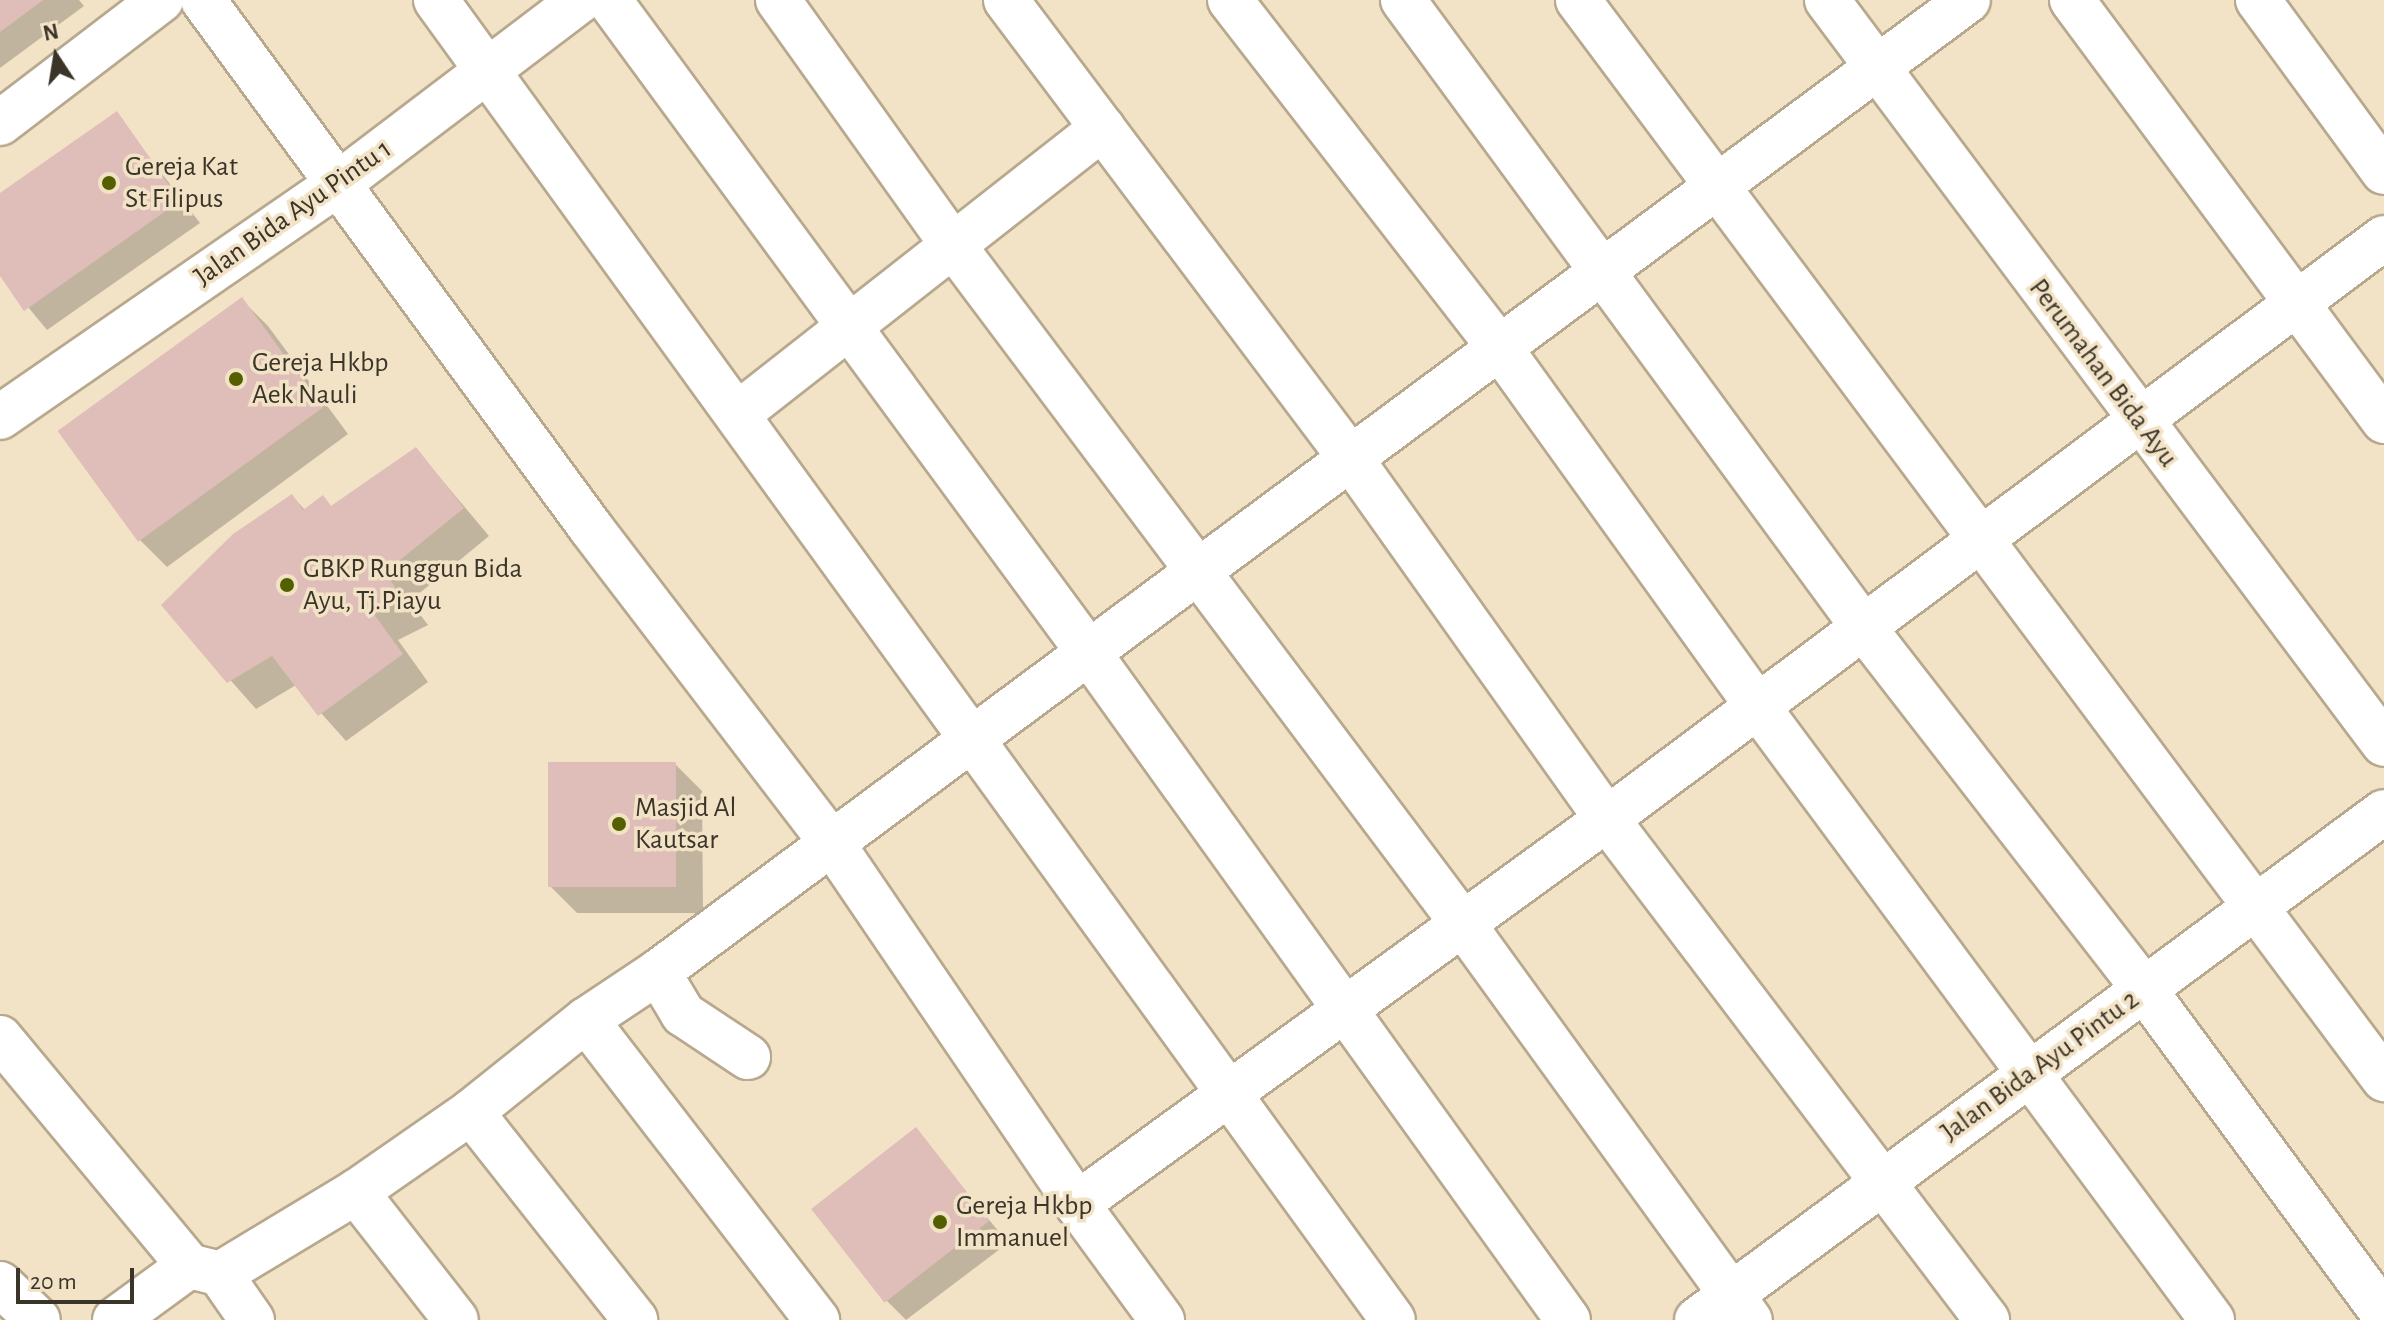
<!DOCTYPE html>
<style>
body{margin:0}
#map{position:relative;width:2384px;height:1320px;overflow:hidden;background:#f2e2c6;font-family:"Alegreya Sans",sans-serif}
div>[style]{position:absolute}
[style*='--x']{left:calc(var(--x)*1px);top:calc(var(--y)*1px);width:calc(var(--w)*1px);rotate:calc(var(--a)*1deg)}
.shadow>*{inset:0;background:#0003}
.building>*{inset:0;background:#dfbdb9;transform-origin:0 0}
.roads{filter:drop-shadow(2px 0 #b7a88e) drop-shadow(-2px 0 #b7a88e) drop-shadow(0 2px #b7a88e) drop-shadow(0 -2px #b7a88e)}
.minor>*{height:44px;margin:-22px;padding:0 22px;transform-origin:22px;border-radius:22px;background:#fff}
.dots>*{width:22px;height:22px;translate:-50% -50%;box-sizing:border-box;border:4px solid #f2e2c6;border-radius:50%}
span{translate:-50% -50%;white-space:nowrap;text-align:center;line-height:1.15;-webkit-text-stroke:7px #f2e2c6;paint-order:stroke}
.poi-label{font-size:28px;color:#3a3429}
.left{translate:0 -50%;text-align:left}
.street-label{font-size:28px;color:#3a3429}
.north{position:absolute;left:16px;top:16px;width:80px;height:80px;-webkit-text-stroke:6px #f2e2c6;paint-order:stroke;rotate:348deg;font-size:22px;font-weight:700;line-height:32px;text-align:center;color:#3a3429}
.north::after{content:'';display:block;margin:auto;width:28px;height:36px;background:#3a3429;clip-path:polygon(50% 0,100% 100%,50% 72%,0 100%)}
.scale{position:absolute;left:16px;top:1268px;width:118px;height:36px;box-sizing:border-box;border:4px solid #3a3429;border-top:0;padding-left:10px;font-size:24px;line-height:28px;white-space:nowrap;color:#3a3429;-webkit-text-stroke:6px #f2e2c6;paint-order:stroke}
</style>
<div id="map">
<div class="shadow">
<i style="clip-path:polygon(0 0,79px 0,84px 6px,0 68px)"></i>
<i style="clip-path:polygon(116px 114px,200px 223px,47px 330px,0 273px,0 195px)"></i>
<i style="clip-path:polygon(242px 300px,268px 326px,348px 434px,167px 567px,140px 540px,60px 432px)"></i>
<i style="clip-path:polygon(416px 449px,489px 536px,410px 601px,428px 625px,398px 640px,428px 682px,346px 741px,296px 685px,256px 709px,164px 605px,292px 496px,306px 511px,323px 498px,332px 507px)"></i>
<i style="clip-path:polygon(675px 764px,702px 791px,703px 913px,577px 913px,550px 886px)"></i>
<i style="clip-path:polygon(916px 1130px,1008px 1243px,906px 1320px,886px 1300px)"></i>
</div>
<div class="building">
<i style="clip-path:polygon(0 0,43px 0,0 32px)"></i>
<i style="clip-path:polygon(117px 111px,180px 201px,24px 311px,0 276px,0 193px)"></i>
<i style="left:242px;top:297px;width:137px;height:228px;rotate:54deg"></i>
<i style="clip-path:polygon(416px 447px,464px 508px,384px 573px,403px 597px,373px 613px,403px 654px,318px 716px,272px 656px,227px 683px,161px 605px,233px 534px,292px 494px,303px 510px,323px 495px,331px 506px)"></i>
<i style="left:676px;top:762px;width:125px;height:128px;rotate:90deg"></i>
<i style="left:916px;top:1127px;width:119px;height:133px;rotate:52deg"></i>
</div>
<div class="roads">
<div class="minor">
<i style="--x:203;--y:0;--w:655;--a:53.69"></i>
<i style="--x:591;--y:528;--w:397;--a:52.6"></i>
<i style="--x:832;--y:843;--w:436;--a:55.8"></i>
<i style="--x:1077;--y:1204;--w:144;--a:53.8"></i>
<i style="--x:436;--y:0;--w:1630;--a:54.06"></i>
<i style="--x:609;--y:0;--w:810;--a:53.68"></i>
<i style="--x:1089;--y:653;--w:821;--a:54.32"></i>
<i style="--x:778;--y:0;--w:301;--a:54.5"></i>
<i style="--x:953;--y:245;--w:849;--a:53.09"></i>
<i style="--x:1463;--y:924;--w:489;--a:54.1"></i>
<i style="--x:1006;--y:0;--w:574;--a:53.07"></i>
<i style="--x:1351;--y:459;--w:442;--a:54.6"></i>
<i style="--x:1607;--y:819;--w:629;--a:52.82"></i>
<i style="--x:1230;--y:0;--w:440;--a:52.2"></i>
<i style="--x:1500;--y:348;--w:442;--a:54.3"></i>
<i style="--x:1758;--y:707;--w:763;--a:53.48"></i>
<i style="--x:1403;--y:0;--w:779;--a:53.72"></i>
<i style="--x:1864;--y:628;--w:457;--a:52.2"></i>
<i style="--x:2144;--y:989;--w:405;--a:53.6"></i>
<i style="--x:1578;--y:0;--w:1347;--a:53.24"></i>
<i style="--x:1827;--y:0;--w:929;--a:53.18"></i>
<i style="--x:2072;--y:0;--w:524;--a:53.46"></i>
<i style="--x:2258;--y:0;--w:213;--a:53.8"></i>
<i style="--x:0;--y:123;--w:203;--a:-37.4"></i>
<i style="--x:739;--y:413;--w:462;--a:-38.1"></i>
<i style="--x:0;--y:417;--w:411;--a:-34.6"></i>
<i style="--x:338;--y:184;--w:304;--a:-37.2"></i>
<i style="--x:658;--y:972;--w:49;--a:59.2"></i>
<i style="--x:683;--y:1014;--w:78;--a:33.5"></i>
<i style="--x:586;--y:1020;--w:379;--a:52.4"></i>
<i style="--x:0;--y:1038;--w:296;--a:50.3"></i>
<i style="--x:471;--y:1112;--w:265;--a:51.7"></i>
<i style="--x:356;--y:1192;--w:162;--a:52"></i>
<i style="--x:1077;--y:1204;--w:655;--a:-36"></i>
<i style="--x:1607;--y:819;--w:970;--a:-36.79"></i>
<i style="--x:220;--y:1274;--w:56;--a:55.2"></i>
<i style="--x:0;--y:1284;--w:52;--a:43.5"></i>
<i style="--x:115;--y:1320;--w:92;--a:-36.1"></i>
<i style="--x:189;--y:1266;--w:32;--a:14"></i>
<i style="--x:220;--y:1274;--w:159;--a:-31.1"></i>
<i style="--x:356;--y:1192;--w:140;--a:-34.8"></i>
<i style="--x:471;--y:1112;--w:147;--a:-38.7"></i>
<i style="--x:586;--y:1020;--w:87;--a:-33.7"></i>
<i style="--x:658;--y:972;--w:1631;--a:-36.57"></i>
<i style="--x:1697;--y:1320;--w:854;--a:-36.48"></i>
</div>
</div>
<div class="dots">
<i style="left:109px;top:183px;background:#535f00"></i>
<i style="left:236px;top:379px;background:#535f00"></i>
<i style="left:287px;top:585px;background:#535f00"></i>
<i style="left:619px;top:824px;background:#535f00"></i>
<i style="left:940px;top:1222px;background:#535f00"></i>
</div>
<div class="poi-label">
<span class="left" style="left:125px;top:183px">Gereja Kat<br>St Filipus</span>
<span class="left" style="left:252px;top:379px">Gereja Hkbp<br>Aek Nauli</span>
<span class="left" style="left:303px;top:585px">GBKP Runggun Bida<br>Ayu, Tj.Piayu</span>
<span class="left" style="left:635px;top:824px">Masjid Al<br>Kautsar</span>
<span class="left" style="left:956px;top:1222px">Gereja Hkbp<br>Immanuel</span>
</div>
<div class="street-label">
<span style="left:293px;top:213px;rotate:-35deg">Jalan Bida Ayu Pintu 1</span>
<span style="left:2103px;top:373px;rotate:53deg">Perumahan Bida Ayu</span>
<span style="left:2040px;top:1066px;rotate:-36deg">Jalan Bida Ayu Pintu 2</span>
</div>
<div class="north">N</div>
<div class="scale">20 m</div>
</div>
